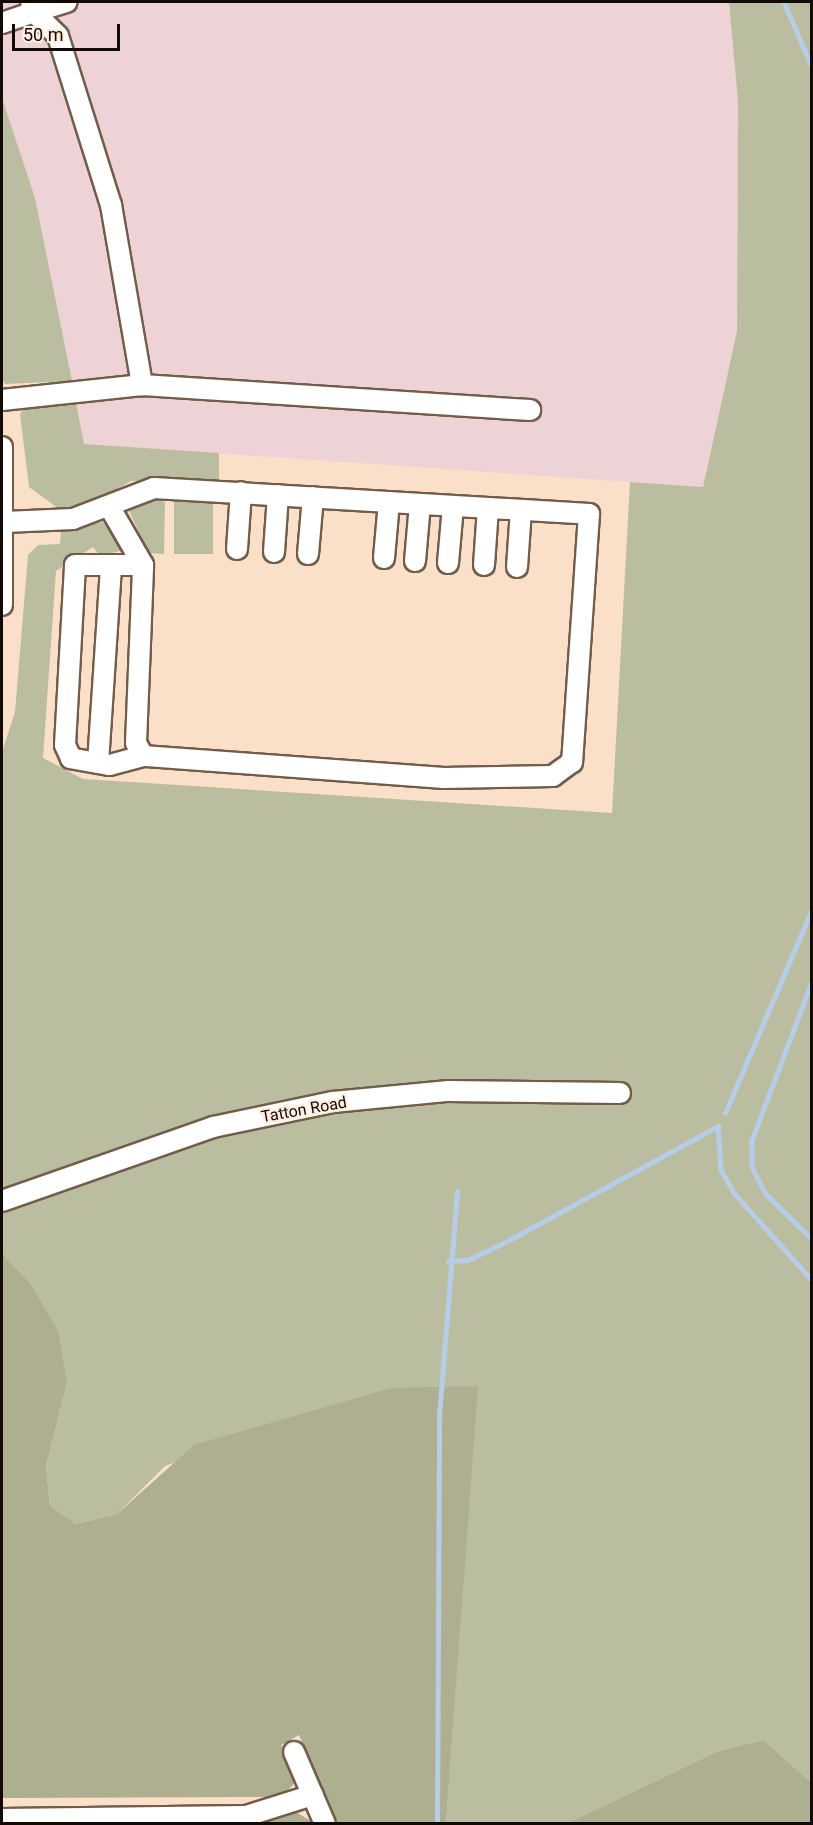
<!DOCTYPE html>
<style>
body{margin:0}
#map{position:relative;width:813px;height:1825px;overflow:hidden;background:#fadfc9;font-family:Roboto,sans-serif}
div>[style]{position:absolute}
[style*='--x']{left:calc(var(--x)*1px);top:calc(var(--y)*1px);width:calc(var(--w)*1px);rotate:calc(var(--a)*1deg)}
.commercial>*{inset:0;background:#eed3d6}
.green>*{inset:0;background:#bbbda1;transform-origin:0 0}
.forest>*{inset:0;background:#adaf90}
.stream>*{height:4.5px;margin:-2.25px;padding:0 2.25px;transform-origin:2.25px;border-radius:2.25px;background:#b7cde7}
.roads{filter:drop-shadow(2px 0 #735c49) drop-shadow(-2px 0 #735c49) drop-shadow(0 2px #735c49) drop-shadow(0 -2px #735c49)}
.minor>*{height:20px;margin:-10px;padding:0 10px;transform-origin:10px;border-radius:10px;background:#fff}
span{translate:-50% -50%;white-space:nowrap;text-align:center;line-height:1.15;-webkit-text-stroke:5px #ffefe1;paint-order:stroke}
.street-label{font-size:16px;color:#120a04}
.frame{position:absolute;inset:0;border:3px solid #120a04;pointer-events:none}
.scale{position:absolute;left:12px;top:24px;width:108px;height:27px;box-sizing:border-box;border:3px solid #120a04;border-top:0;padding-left:8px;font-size:18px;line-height:21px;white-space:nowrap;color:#120a04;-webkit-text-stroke:4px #ffefe1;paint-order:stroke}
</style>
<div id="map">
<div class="commercial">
<i style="clip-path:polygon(2px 2px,729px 2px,738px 102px,737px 331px,703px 487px,84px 444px,35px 198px,2px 98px)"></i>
</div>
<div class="green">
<i style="clip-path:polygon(729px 2px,811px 2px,811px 1782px,763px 1740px,718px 1751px,568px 1823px,446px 1823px,477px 1386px,338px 1404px,298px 1417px,165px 1466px,117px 1514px,76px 1524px,50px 1506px,46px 1466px,67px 1383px,30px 1283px,2px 1253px,2px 752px,15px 712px,28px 555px,38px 545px,60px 544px,61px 532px,103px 522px,124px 550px,100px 556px,93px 547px,56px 571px,43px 758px,83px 779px,612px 813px,630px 482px,703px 487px,737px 331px,738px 102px)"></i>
<i style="clip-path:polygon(2px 98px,35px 198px,72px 381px,5px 384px,2px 378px)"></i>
<i style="clip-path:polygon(75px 398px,84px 444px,219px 453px,219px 482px,131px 481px,81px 509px,59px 509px,29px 487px,20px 414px,25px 406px)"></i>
<i style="clip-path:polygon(151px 498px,165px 502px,164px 554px,149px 553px,129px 511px)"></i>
<i style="left:174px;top:500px;width:39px;height:54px"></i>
</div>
<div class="forest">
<i style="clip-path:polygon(2px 1253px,30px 1283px,58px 1331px,67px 1383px,46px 1466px,50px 1506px,76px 1524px,117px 1514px,194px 1445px,391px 1388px,478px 1386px,446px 1823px,338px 1823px,299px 1735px,281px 1745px,298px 1779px,282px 1797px,2px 1798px)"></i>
<i style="clip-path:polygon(763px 1740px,811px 1782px,811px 1823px,568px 1823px,718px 1751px)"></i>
<i style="clip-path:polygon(296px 1812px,314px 1823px,261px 1823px,284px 1816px)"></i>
</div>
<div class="stream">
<i style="--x:784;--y:2;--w:71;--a:66.7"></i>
<i style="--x:812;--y:982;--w:170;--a:110.7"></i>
<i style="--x:752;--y:1141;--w:26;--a:90"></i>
<i style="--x:752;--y:1167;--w:29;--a:63"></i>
<i style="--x:765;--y:1193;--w:66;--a:44.4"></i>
<i style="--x:725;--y:1113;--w:222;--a:-66.9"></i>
<i style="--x:448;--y:1261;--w:20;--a:-3"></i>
<i style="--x:468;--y:1260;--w:48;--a:-26"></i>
<i style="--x:511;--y:1239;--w:236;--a:-28.6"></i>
<i style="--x:718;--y:1126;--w:44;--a:86.1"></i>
<i style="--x:721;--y:1170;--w:28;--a:60"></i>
<i style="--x:735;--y:1194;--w:115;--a:48.2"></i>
<i style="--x:437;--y:1824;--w:408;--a:-89.7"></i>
<i style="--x:439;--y:1416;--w:225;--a:-85.4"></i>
</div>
<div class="roads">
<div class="minor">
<i style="--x:31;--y:2;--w:10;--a:73"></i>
<i style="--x:34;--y:12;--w:34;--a:-17"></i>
<i style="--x:2;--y:23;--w:34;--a:-19"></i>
<i style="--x:34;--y:12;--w:34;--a:45"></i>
<i style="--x:58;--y:36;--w:177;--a:72.6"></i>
<i style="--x:111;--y:205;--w:183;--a:80.2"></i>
<i style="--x:2;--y:400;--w:141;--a:-6.1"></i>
<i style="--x:142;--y:385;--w:389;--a:3.7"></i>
<i style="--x:2;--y:447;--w:158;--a:90"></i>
<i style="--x:5;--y:522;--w:68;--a:-2.5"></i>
<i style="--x:73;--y:519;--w:87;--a:-20.9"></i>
<i style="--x:154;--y:488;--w:436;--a:3.4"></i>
<i style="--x:589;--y:514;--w:249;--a:93.9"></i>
<i style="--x:572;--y:762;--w:24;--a:144"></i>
<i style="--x:553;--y:776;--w:109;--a:178.9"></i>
<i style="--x:444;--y:778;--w:302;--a:-175.8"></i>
<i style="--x:143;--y:756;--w:15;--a:-118"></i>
<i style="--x:136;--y:743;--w:178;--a:-87.7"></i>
<i style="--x:143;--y:565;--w:68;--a:-120"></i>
<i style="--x:237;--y:549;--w:57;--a:-86"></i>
<i style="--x:274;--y:552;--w:57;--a:-86"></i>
<i style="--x:308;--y:554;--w:57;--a:-85"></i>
<i style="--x:384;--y:558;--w:56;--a:-84.9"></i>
<i style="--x:415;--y:561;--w:57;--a:-85"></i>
<i style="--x:448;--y:563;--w:57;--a:-85"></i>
<i style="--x:484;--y:565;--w:57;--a:-86"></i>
<i style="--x:517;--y:567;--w:57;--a:-86"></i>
<i style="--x:143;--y:756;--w:35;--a:165"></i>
<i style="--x:109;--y:765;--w:39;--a:-170"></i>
<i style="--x:71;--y:758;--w:14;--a:-115"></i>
<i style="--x:65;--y:745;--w:180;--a:-86.8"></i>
<i style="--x:75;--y:565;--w:68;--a:0"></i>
<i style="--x:98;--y:763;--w:198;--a:-86.2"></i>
<i style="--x:2;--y:1201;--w:224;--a:-19.3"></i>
<i style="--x:213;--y:1127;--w:123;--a:-11.8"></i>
<i style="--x:333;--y:1102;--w:116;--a:-5.5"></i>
<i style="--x:448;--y:1091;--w:172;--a:0.7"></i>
<i style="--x:294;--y:1752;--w:78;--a:66.7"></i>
<i style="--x:2;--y:1819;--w:244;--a:-0.7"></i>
<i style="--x:246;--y:1816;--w:70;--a:-17.4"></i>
</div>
</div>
<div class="street-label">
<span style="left:304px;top:1110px;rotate:-10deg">Tatton Road</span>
</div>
<div class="frame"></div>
<div class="scale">50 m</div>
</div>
